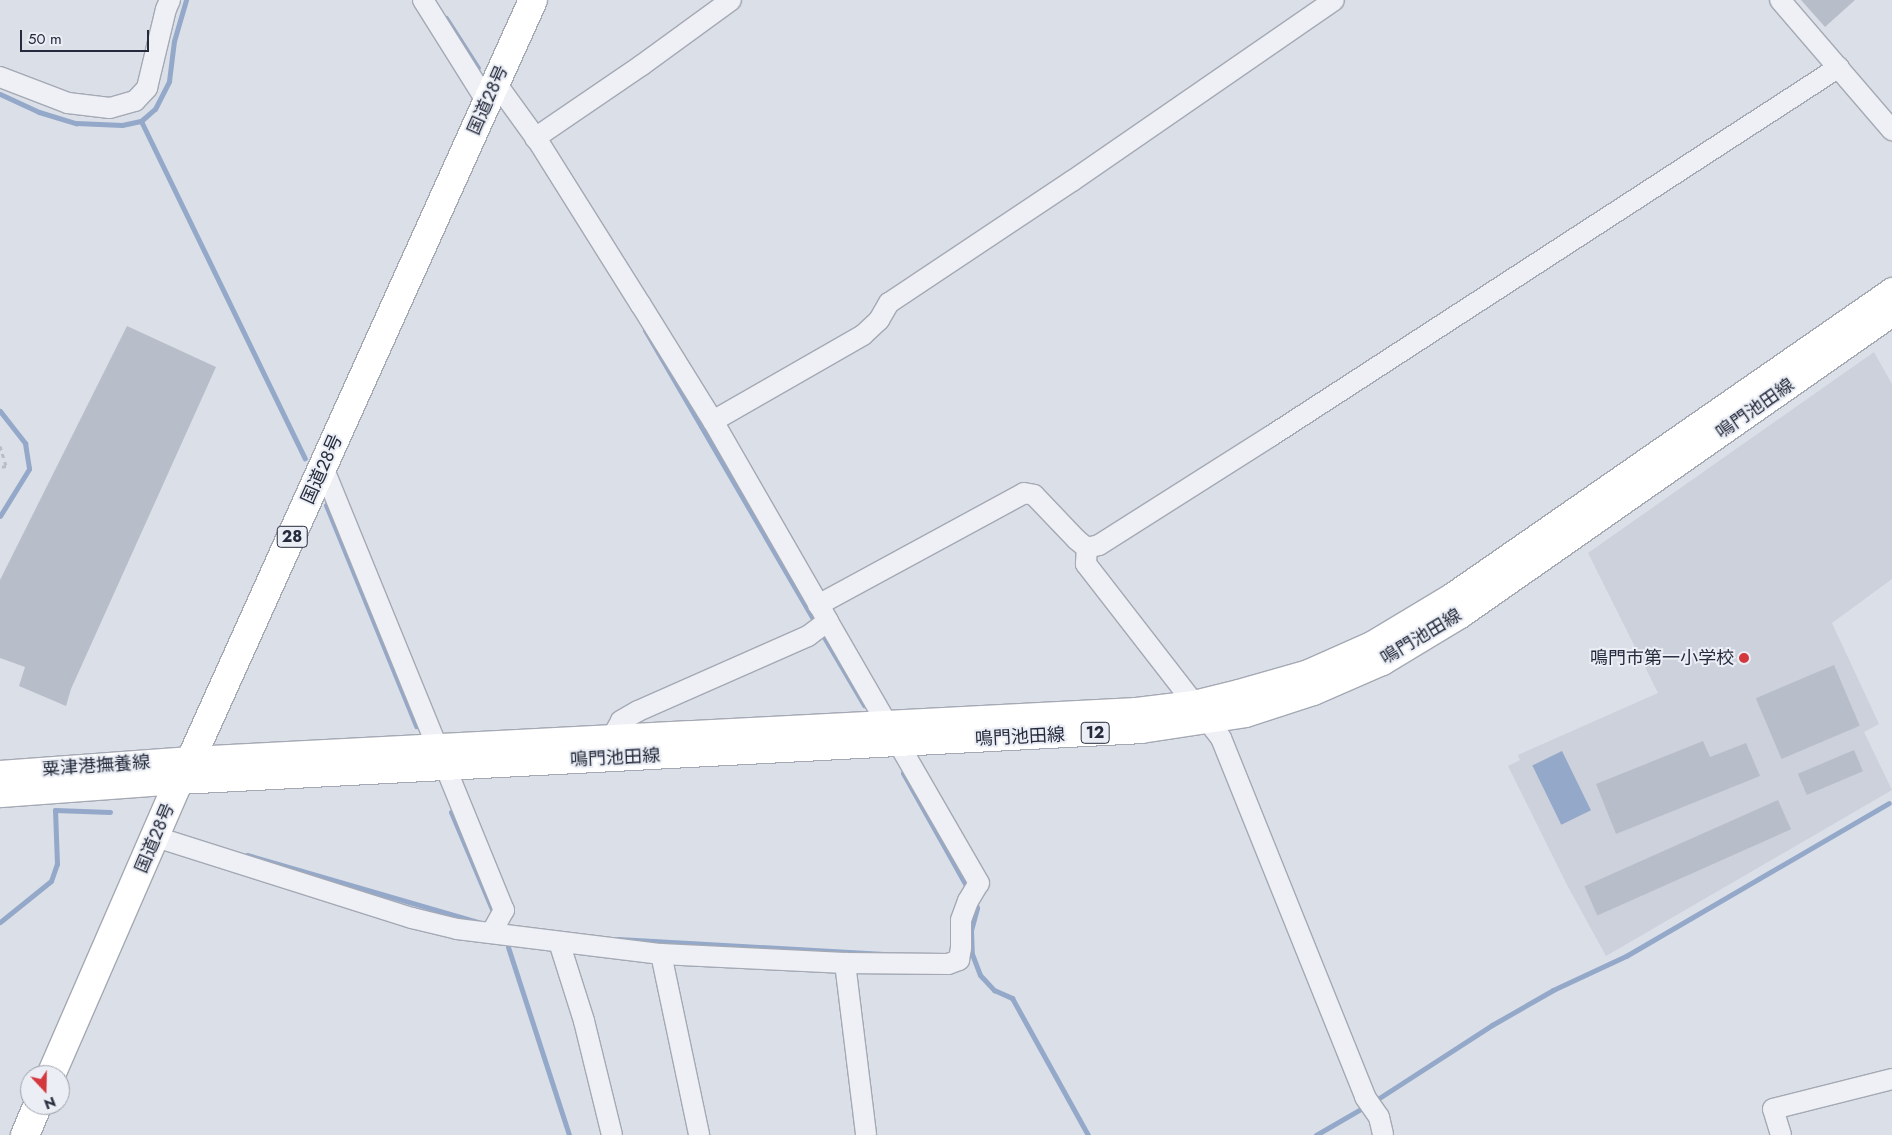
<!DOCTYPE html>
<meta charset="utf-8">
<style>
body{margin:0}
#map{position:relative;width:1892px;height:1135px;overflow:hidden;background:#dbdfe7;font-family:Jost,"Noto Sans JP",sans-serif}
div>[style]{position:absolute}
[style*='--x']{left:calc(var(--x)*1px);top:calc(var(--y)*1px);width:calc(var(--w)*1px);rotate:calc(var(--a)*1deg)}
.built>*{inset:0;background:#cdd1dc}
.water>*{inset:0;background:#94a8c9;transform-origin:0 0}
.stream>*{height:5px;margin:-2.5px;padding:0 2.5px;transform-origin:2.5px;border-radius:2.5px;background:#94a8c9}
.building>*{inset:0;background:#b8bdca;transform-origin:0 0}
.path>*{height:3px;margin-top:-1.5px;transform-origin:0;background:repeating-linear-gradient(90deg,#babdc5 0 4px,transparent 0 8px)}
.roads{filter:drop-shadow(1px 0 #a4a9b4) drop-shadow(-1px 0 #a4a9b4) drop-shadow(0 1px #a4a9b4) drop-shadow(0 -1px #a4a9b4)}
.minor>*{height:20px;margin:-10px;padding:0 10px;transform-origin:10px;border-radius:10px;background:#eef0f5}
.major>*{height:25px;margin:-12.5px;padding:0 12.5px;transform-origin:12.5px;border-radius:12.5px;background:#fff}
.highway>*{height:28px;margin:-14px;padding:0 14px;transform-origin:14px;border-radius:14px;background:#fff}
.dots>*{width:14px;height:14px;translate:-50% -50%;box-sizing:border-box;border:2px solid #ebeef4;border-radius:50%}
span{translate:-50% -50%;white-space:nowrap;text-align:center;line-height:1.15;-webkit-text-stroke:4px #ebeef4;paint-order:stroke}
.shield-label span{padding:1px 4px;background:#ebeef4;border:1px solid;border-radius:4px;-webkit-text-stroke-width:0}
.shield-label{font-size:16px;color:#252b3d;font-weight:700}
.street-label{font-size:18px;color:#252b3d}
.poi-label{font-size:18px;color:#252b3d}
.right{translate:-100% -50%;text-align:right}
.north{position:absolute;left:20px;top:1065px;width:50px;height:50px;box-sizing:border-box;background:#ebeef4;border:1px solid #9ca0ab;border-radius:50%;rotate:159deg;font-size:14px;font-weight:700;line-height:20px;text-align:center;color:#252b3d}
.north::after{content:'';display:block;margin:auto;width:18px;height:22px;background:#d4383f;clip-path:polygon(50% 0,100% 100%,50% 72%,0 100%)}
.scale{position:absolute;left:20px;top:30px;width:129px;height:22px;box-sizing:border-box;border:2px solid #252b3d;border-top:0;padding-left:6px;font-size:15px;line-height:18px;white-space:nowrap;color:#252b3d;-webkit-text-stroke:4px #ebeef4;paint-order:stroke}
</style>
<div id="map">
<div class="built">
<i style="clip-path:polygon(1874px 352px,1892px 384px,1892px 579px,1832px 623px,1879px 724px,1864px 732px,1892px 790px,1606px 956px,1567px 885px,1508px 766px,1520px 760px,1518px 755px,1658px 693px,1588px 553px)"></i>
</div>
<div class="water">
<i style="left:1562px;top:751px;width:66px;height:33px;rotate:64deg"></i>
</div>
<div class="stream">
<i style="--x:446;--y:18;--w:59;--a:57.4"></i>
<i style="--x:0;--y:94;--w:43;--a:24.8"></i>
<i style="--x:39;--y:112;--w:39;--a:17"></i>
<i style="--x:76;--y:123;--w:46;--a:2.5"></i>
<i style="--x:122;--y:125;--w:19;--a:-12"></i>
<i style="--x:141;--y:121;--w:375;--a:64.1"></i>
<i style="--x:141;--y:121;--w:18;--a:-41"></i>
<i style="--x:155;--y:109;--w:31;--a:-63"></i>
<i style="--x:169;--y:81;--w:40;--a:-82.9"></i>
<i style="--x:174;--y:41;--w:43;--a:-73.7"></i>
<i style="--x:645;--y:330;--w:341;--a:59.8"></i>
<i style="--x:0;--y:411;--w:41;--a:52"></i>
<i style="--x:25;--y:443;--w:26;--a:81"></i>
<i style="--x:29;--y:469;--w:55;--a:121.7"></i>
<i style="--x:326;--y:505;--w:239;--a:67.8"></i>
<i style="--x:821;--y:632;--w:85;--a:59.5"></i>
<i style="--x:903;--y:773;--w:133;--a:60.7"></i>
<i style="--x:451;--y:812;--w:105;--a:67.1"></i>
<i style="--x:247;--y:855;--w:240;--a:16.2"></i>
<i style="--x:975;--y:900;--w:8;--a:76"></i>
<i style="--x:977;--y:908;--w:23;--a:105"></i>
<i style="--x:971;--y:930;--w:24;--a:88"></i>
<i style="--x:972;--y:954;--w:22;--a:69"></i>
<i style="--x:980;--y:975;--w:21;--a:47"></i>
<i style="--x:994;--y:990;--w:20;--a:24"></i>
<i style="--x:1012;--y:998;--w:157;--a:61"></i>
<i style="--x:0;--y:922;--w:65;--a:-38.8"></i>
<i style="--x:51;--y:881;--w:18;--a:-71"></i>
<i style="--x:57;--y:864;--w:54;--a:-92.1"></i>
<i style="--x:55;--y:810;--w:55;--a:2.1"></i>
<i style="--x:618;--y:939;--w:271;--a:3.2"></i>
<i style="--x:508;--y:947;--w:198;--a:72"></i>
<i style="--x:1373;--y:1102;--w:142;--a:-32.9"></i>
<i style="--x:1492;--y:1025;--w:70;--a:-29.8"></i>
<i style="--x:1553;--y:990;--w:81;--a:-25"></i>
<i style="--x:1626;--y:956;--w:304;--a:-30.2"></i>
<i style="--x:1316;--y:1135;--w:58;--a:-30.1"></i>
</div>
<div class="building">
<i style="clip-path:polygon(1801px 0,1855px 0,1825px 27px)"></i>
<i style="clip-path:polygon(127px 326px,216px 367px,71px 689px,66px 706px,19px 686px,25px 667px,0 658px,0 580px)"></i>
<i style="left:1834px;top:665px;width:66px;height:85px;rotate:67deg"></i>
<i style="clip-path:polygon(1703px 741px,1710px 757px,1746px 743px,1760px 776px,1616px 834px,1596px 784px)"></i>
<i style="left:1854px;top:750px;width:23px;height:61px;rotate:67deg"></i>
<i style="left:1778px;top:800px;width:32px;height:212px;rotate:66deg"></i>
</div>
<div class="path">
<i style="--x:0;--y:446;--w:21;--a:73"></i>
<i style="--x:6;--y:466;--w:6;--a:171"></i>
</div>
<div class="roads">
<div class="minor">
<i style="--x:423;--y:0;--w:120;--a:57.9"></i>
<i style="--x:1780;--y:0;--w:172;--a:49.3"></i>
<i style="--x:0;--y:77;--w:73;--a:20.9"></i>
<i style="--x:68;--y:103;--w:42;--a:6.8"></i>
<i style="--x:110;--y:108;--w:26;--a:-16"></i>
<i style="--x:135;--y:101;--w:18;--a:-47"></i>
<i style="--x:147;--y:88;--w:81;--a:-76.5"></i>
<i style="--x:166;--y:9;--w:10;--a:-66"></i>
<i style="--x:496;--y:83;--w:72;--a:54.1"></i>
<i style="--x:538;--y:141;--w:194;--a:57.9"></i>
<i style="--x:641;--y:305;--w:137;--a:58.2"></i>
<i style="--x:713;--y:421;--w:231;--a:60.1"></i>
<i style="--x:828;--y:621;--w:25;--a:143"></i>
<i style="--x:808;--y:636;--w:186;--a:156.2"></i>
<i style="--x:638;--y:711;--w:20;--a:150"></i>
<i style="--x:621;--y:721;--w:18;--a:119"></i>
<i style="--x:535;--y:138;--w:130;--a:-34.3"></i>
<i style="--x:642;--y:65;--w:110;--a:-36.1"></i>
<i style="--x:713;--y:421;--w:173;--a:-29.8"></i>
<i style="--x:863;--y:335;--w:22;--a:-43"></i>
<i style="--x:879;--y:320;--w:20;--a:-60"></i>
<i style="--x:889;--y:303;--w:220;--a:-33.7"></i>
<i style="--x:1072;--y:181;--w:318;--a:-34.6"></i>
<i style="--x:323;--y:467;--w:479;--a:67.8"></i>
<i style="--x:504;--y:910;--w:26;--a:119"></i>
<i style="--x:1087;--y:548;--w:12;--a:-14"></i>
<i style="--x:1099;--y:545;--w:204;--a:-32.4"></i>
<i style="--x:1271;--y:436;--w:677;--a:-33.01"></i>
<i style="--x:1087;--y:548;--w:16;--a:94"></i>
<i style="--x:1086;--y:564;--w:220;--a:52.2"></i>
<i style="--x:1221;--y:738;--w:387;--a:68.1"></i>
<i style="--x:1365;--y:1097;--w:24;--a:55"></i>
<i style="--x:1379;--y:1117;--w:18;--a:77"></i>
<i style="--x:818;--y:605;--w:234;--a:-28.5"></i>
<i style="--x:1024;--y:493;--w:10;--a:11"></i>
<i style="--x:1034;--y:495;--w:62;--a:46.3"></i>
<i style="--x:1077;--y:540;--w:13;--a:39"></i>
<i style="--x:156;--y:837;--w:269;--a:17.6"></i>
<i style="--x:412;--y:918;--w:46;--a:13.7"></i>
<i style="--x:457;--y:929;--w:206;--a:7"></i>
<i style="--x:661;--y:954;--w:185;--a:78.1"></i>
<i style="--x:559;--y:942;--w:83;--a:72.4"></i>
<i style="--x:584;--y:1021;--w:117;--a:76.2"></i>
<i style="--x:661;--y:954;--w:184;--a:2.8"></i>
<i style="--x:845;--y:963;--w:103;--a:0.6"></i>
<i style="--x:948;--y:964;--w:12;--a:-20"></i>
<i style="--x:959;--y:960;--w:12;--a:-81"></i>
<i style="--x:961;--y:948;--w:28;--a:-90"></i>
<i style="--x:961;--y:920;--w:20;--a:-70"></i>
<i style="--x:968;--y:901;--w:21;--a:-59"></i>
<i style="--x:979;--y:883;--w:302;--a:-120"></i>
<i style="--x:845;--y:963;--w:173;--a:83"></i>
<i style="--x:1781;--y:1135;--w:27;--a:-107"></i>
<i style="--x:1773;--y:1109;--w:123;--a:-14.1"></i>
</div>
<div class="major">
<i style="--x:0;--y:773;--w:192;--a:-4.2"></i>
<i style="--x:191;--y:759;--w:946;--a:-2.97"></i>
<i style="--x:1136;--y:710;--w:58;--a:-6.9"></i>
<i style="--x:1194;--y:703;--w:45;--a:-14"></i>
<i style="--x:1238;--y:692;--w:73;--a:-15.9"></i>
<i style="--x:1308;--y:672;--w:69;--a:-24"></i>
<i style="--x:1371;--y:644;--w:93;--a:-31"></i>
<i style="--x:1451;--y:596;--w:537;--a:-34.76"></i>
<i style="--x:0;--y:794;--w:179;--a:-4.2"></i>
<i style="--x:179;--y:781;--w:963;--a:-3.03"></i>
<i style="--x:1141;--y:730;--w:105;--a:-8.7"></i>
<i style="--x:1245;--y:714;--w:71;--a:-17.9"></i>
<i style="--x:1313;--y:692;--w:75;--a:-23.5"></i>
<i style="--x:1382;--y:662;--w:91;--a:-31.1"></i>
<i style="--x:1460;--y:615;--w:527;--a:-34.96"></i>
</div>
<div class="highway">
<i style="--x:51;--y:1075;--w:321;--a:-66.5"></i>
<i style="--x:179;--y:781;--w:25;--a:-61"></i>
<i style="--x:191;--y:759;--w:832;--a:-65.74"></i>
<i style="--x:25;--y:1135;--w:33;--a:-67"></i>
</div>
</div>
<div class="dots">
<i style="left:1744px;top:658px;background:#d4383f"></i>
</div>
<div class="shield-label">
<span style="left:292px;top:537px">28</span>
<span style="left:1095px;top:733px">12</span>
</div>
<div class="street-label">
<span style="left:488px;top:100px;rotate:-66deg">国道28号</span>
<span style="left:1755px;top:409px;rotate:-35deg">鳴門池田線</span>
<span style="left:322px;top:469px;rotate:-66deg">国道28号</span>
<span style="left:1421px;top:637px;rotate:-31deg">鳴門池田線</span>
<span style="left:1020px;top:737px;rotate:-3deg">鳴門池田線</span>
<span style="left:615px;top:758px;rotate:-3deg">鳴門池田線</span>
<span style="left:96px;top:766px;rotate:-4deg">粟津港撫養線</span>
<span style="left:155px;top:838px;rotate:-67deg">国道28号</span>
</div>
<div class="poi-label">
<span class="right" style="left:1734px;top:658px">鳴門市第一小学校</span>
</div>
<div class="north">N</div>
<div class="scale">50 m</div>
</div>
